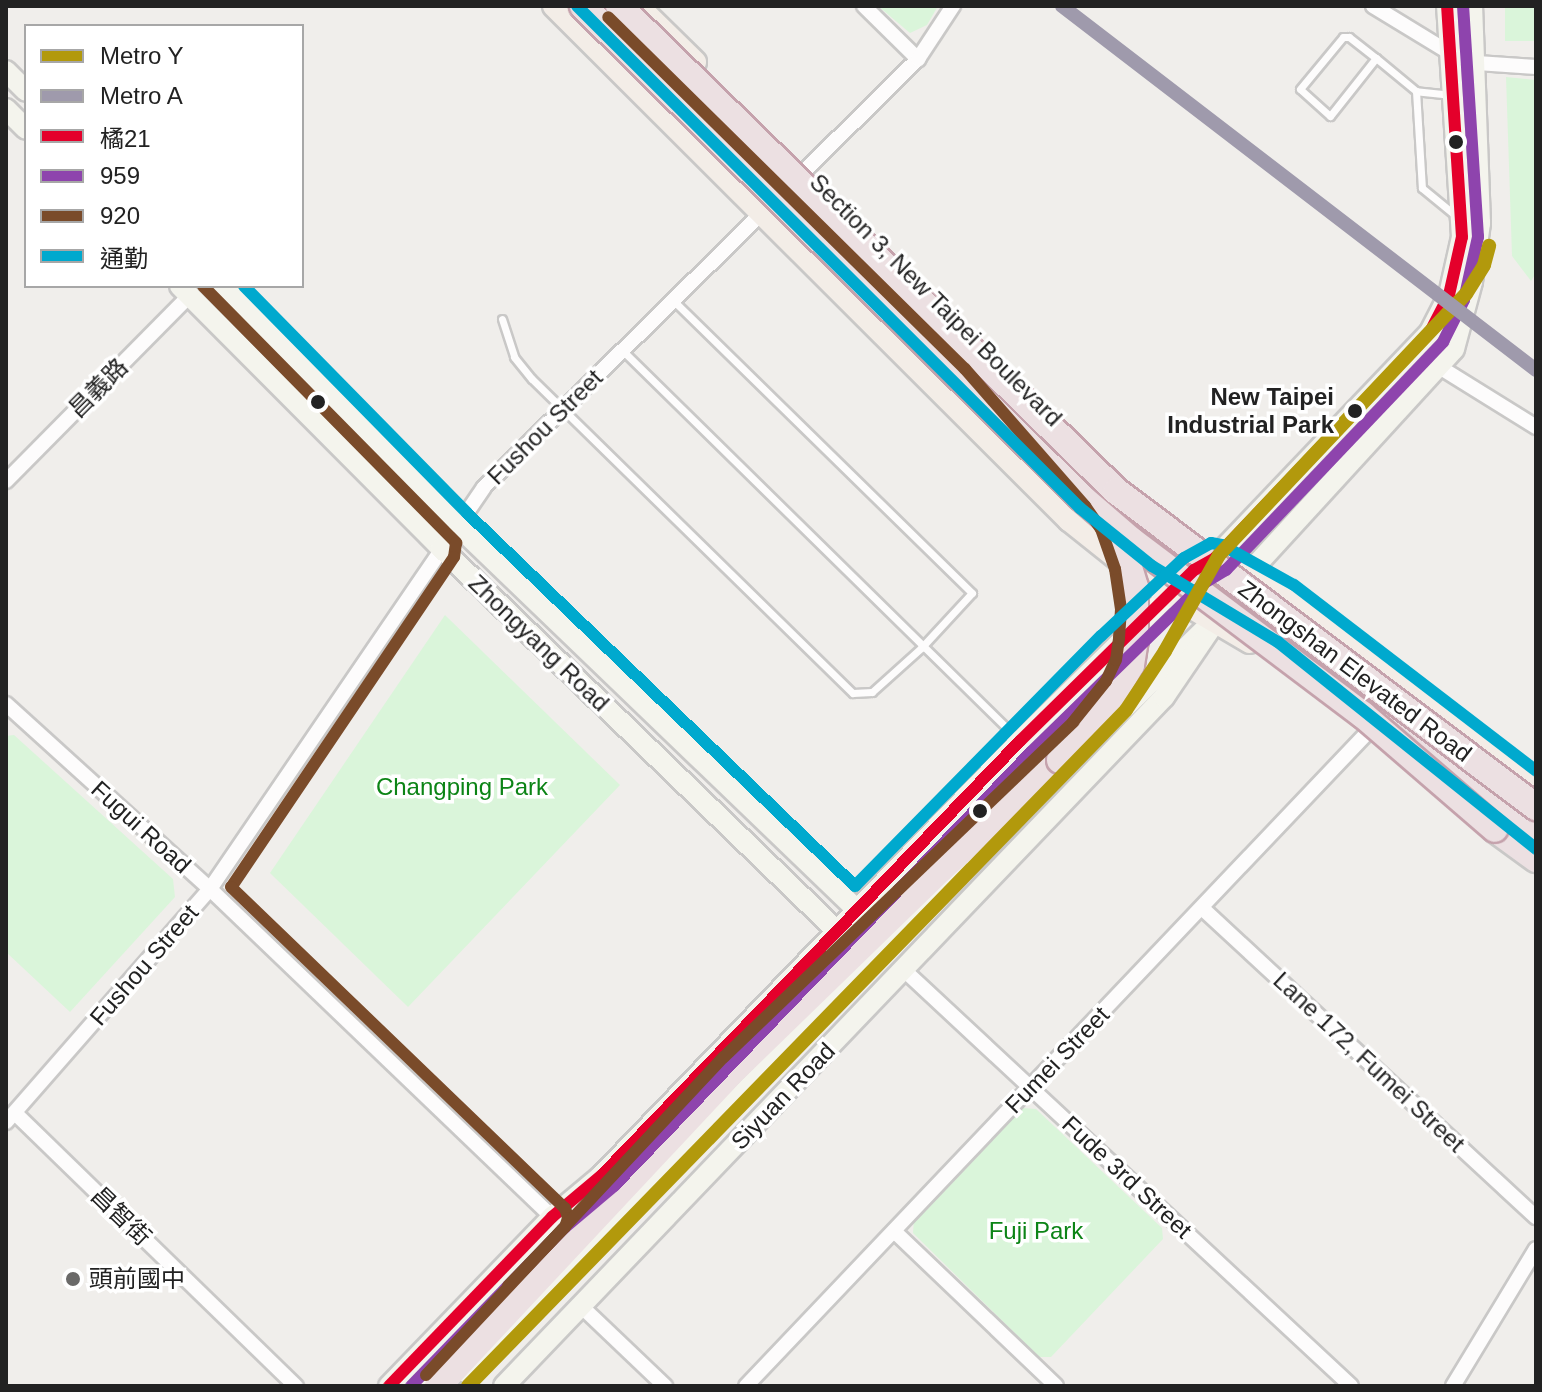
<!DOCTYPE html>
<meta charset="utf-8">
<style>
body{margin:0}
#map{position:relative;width:1542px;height:1392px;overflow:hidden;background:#f0eeeb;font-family:Helvetica,"Noto Sans TC",sans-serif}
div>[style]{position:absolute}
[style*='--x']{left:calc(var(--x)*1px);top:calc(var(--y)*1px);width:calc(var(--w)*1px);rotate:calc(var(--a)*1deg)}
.park>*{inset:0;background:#daf5da;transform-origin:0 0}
.roads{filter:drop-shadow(2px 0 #c9c8c7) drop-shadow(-2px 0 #c9c8c7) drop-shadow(0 2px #c9c8c7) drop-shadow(0 -2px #c9c8c7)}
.lane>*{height:7px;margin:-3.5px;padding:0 3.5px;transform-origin:3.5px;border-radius:3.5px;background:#fdfcfc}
.street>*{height:14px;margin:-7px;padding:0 7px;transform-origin:7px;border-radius:7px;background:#fdfcfc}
.secondary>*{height:20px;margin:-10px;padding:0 10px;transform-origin:10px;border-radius:10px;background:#f4f4ed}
.primary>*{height:22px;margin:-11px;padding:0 11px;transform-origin:11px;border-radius:11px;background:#f3ede7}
.highway>*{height:26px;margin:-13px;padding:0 13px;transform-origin:13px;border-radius:13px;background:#ece0e2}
.bridges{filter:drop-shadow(2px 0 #c5a2ac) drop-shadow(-2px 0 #c5a2ac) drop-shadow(0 2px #c5a2ac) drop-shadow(0 -2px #c5a2ac)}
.highway-bridge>*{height:26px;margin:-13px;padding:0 13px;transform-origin:13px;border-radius:13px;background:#ece0e2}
.bus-1>*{height:12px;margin:-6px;padding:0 6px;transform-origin:6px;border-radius:6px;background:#e4002b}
.bus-2>*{height:12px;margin:-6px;padding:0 6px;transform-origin:6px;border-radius:6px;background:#8e44ad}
.bus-3>*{height:12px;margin:-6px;padding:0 6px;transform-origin:6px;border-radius:6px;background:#7a4b2a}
.bus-4>*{height:12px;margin:-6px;padding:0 6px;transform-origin:6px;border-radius:6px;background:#00a9ce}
.metro-1>*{height:14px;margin:-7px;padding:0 7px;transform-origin:7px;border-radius:7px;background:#b2990c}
.metro-2>*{height:14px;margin:-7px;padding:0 7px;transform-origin:7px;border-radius:7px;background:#9f9aac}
.dots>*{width:22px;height:22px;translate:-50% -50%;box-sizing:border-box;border:4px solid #fff;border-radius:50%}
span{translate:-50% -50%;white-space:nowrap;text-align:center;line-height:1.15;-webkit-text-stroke:7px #fff;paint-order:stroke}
.street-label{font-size:24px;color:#222}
.stop-label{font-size:24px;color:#222;font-weight:700}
.right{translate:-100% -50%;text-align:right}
.park-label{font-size:24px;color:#0c8416}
.poi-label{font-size:24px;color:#222}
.left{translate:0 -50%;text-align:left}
.frame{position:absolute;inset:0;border:8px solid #222;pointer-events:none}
.legend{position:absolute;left:24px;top:24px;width:280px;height:264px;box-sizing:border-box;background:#fff;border:2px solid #a7a7a7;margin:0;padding:10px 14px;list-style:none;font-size:24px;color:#222}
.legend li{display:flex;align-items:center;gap:16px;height:40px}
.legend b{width:40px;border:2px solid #a7a7a7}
</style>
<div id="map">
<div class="park">
<i style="clip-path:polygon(878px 6px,938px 6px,927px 25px,910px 33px)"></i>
<i style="left:1505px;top:6px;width:31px;height:35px"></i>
<i style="clip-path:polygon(1506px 77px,1536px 80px,1536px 273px,1531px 281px,1512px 256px)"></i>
<i style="clip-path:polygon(445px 615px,620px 785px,408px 1007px,270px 873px)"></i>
<i style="clip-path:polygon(14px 735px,173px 879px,175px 897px,70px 1012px,6px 952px,6px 736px)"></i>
<i style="clip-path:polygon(1023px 1108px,1036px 1109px,1162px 1228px,1163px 1239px,1051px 1357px,1039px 1357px,913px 1233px,914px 1219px)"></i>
</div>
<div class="roads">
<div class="lane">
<i style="--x:1376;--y:58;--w:74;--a:128.4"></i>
<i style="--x:1330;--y:116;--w:40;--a:-138"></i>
<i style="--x:1300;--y:89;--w:67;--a:-50.4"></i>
<i style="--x:1343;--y:37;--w:6;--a:0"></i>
<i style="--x:1349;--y:37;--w:34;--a:38"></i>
<i style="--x:1376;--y:58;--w:52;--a:39.5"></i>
<i style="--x:1452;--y:95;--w:36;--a:-174"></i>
<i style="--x:1416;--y:91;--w:97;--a:86.5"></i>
<i style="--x:1422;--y:188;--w:43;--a:39.3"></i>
<i style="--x:502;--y:319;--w:40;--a:72"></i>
<i style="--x:514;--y:357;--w:28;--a:51"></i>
<i style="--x:532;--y:379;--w:449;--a:44.4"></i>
<i style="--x:853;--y:693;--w:19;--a:-3"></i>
<i style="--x:872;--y:692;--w:66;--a:-41.9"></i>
<i style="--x:921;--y:648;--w:75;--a:-47.2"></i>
<i style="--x:972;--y:593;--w:417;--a:-135.6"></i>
<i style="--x:622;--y:350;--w:554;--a:44.49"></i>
</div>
<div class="street">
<i style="--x:864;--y:6;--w:76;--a:44.5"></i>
<i style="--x:1373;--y:6;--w:90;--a:31.4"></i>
<i style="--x:1450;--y:53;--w:29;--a:20"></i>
<i style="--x:1477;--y:63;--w:59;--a:3.9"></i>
<i style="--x:1441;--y:368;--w:112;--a:31.8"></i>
<i style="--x:6;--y:481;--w:260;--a:-45.3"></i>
<i style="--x:6;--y:704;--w:275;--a:42.2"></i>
<i style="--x:210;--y:889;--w:474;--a:43.8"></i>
<i style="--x:1202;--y:908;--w:455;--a:42.8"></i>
<i style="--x:903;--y:969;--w:612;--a:42.95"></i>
<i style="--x:15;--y:1113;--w:392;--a:44.2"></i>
<i style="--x:6;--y:1122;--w:310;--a:-48.8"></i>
<i style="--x:210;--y:889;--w:486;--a:-55.7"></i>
<i style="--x:484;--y:487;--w:610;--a:-44.6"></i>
<i style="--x:918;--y:59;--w:64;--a:-56.6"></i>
<i style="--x:894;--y:1231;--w:224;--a:43.7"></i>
<i style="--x:582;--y:1307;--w:115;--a:43.6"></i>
<i style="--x:746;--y:1386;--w:900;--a:-46.44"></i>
<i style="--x:1453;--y:1386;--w:160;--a:-58.8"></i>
</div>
<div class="secondary">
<i style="--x:6;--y:71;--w:28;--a:45"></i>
<i style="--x:6;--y:109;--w:28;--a:45"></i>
<i style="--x:180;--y:286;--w:370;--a:45.1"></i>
<i style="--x:441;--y:548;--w:548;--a:44.04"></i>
<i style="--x:222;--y:286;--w:334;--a:45.5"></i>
<i style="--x:456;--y:524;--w:554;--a:43.9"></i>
<i style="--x:1102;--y:730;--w:144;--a:-44.4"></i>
<i style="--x:467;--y:1373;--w:783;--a:-45.41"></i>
<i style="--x:389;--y:1386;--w:235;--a:-46"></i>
<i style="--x:552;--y:1217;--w:65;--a:-40"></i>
<i style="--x:602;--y:1175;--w:603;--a:-46.08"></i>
<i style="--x:1020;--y:741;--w:244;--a:-44.5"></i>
<i style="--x:1194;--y:570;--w:23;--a:-29"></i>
<i style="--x:1214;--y:559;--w:313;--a:-46.4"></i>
<i style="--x:1430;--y:332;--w:42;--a:-62.8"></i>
<i style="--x:1449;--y:295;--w:59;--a:-77.4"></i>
<i style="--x:1462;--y:237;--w:231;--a:-93.7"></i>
<i style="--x:413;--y:1386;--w:211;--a:-46.3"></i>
<i style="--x:559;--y:1233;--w:36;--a:-54"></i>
<i style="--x:504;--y:1386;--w:954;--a:-46.23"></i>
<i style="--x:1164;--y:697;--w:148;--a:-55.8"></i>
<i style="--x:1247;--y:575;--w:306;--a:-47.5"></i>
<i style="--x:1454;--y:349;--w:69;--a:-75"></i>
<i style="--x:1472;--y:282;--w:60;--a:-82.3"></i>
<i style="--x:1480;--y:223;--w:217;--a:-92.1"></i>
</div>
<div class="primary">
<i style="--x:554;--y:6;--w:728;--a:44.94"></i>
<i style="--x:1069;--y:520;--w:95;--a:38.6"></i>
<i style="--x:1143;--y:579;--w:124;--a:30.5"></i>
<i style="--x:638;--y:6;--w:80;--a:44.5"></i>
<i style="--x:896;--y:297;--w:294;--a:43.9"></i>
<i style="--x:1108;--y:501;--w:110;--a:38.7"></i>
<i style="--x:1194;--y:570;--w:18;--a:71"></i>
<i style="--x:1235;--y:569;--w:58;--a:30.1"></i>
<i style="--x:1285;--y:598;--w:315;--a:37.5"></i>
</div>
<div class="highway">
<i style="--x:1194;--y:570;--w:49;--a:26.6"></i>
<i style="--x:1299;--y:643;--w:304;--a:38.9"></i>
<i style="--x:1495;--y:829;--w:51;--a:36.2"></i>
<i style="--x:438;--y:1386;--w:434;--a:-46.9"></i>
<i style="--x:735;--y:1069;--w:287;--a:-44.2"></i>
<i style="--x:941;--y:869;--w:161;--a:-42.5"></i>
</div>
</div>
<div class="bridges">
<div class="highway-bridge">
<i style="--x:583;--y:6;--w:699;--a:44.59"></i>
<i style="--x:1081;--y:497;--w:67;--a:40.8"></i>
<i style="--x:1132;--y:541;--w:289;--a:37"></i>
<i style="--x:1363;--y:715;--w:174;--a:40.8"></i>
<i style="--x:619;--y:6;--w:694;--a:44.3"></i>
<i style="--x:1116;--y:491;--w:526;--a:36.96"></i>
<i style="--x:1060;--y:760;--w:67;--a:-48"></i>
<i style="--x:1105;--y:710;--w:52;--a:-60"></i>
<i style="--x:1131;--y:665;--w:25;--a:-81"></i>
<i style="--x:1135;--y:640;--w:53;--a:-90"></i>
<i style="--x:1135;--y:587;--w:59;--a:-106.9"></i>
</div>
</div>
<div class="bus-1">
<i style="--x:389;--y:1386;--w:235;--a:-46"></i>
<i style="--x:552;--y:1217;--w:65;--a:-40"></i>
<i style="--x:602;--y:1175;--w:603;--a:-46.08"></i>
<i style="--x:1020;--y:741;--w:244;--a:-44.5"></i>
<i style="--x:1194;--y:570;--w:23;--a:-29"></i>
<i style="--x:1214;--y:559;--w:313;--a:-46.4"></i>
<i style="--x:1430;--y:332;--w:42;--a:-62.8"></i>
<i style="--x:1449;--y:295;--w:59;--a:-77.4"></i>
<i style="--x:1462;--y:237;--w:231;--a:-93.7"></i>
</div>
<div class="bus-2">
<i style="--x:411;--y:1386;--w:219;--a:-45.9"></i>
<i style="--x:563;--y:1229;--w:67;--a:-40.1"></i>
<i style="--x:614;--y:1186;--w:602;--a:-46.14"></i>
<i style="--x:1031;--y:752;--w:242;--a:-44.3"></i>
<i style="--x:1204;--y:583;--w:26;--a:-31"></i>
<i style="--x:1226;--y:570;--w:315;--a:-46.4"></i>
<i style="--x:1443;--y:342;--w:47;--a:-63.4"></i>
<i style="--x:1464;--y:300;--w:65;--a:-77.5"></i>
<i style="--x:1478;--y:237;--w:231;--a:-93.7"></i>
</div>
<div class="bus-3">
<i style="--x:203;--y:286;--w:361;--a:45.4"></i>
<i style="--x:456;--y:543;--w:14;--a:98"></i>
<i style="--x:454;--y:557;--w:398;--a:124"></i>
<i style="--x:231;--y:887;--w:463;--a:43.9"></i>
<i style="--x:565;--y:1208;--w:10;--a:73"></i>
<i style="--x:568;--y:1218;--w:9;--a:108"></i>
<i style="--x:565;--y:1227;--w:82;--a:134"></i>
<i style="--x:426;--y:1375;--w:436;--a:-46.9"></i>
<i style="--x:724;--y:1057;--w:484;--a:-43.8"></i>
<i style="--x:1073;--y:722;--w:53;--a:-51.2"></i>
<i style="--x:1106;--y:681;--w:23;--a:-65"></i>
<i style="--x:1116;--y:660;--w:22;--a:-82"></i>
<i style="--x:1119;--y:638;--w:29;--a:-86"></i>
<i style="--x:1121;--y:609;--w:40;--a:-98.5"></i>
<i style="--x:1115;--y:569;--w:42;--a:-109.3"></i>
<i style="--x:1101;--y:529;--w:28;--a:-125"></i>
<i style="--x:1085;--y:506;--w:182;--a:-131.2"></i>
<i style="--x:965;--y:369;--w:501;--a:-135.4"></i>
</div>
<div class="bus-4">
<i style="--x:577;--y:6;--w:711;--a:44.94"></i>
<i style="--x:1080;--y:508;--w:92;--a:38.9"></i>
<i style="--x:1152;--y:566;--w:147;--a:31.1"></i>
<i style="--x:1278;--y:642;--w:331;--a:38.7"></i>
<i style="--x:244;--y:286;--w:318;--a:45.5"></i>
<i style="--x:467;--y:513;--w:538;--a:43.87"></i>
<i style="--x:855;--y:886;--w:351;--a:-45.5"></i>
<i style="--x:1101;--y:636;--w:114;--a:-43.2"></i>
<i style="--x:1184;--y:558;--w:31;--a:-29"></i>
<i style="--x:1211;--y:543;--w:11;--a:10"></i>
<i style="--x:1222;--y:545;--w:82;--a:29.1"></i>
<i style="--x:1294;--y:585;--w:305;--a:37.5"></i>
</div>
<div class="metro-1">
<i style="--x:468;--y:1386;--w:943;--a:-45.77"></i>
<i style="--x:1126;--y:710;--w:71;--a:-56.5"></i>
<i style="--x:1165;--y:651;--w:110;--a:-60.6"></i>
<i style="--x:1219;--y:555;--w:359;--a:-46.6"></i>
<i style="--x:1466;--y:294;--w:34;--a:-58"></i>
<i style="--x:1484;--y:265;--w:20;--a:-75"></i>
</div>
<div class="metro-2">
<i style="--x:1062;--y:6;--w:598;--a:37.52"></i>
</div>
<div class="dots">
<i style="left:1456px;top:142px;background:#222"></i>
<i style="left:318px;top:402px;background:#222"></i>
<i style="left:1355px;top:411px;background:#222"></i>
<i style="left:980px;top:811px;background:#222"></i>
<i style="left:73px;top:1279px;background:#6a6968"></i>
</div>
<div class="street-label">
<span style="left:936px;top:300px;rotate:45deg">Section 3, New Taipei Boulevard</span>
<span style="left:98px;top:388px;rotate:-45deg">昌義路</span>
<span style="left:545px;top:427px;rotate:-45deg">Fushou Street</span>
<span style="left:539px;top:643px;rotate:44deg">Zhongyang Road</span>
<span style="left:1355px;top:671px;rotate:37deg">Zhongshan Elevated Road</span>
<span style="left:141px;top:827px;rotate:42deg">Fugui Road</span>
<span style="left:144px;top:965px;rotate:-49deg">Fushou Street</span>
<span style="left:1057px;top:1060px;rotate:-46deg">Fumei Street</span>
<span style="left:1369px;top:1062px;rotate:43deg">Lane 172, Fumei Street</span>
<span style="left:783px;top:1096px;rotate:-46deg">Siyuan Road</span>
<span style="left:1127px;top:1177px;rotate:43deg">Fude 3rd Street</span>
<span style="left:121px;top:1216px;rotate:44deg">昌智街</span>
</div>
<div class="stop-label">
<span class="right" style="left:1334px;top:411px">New Taipei<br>Industrial Park</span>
</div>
<div class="park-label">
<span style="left:462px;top:787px">Changping Park</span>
<span style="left:1036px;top:1231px">Fuji Park</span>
</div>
<div class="poi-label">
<span class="left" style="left:89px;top:1279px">頭前國中</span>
</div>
<div class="frame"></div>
<ul class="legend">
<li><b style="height:10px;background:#b2990c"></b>Metro Y</li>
<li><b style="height:10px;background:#9f9aac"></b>Metro A</li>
<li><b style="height:10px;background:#e4002b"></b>橘21</li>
<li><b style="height:10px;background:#8e44ad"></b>959</li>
<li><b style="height:10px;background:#7a4b2a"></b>920</li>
<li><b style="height:10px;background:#00a9ce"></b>通勤</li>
</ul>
</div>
